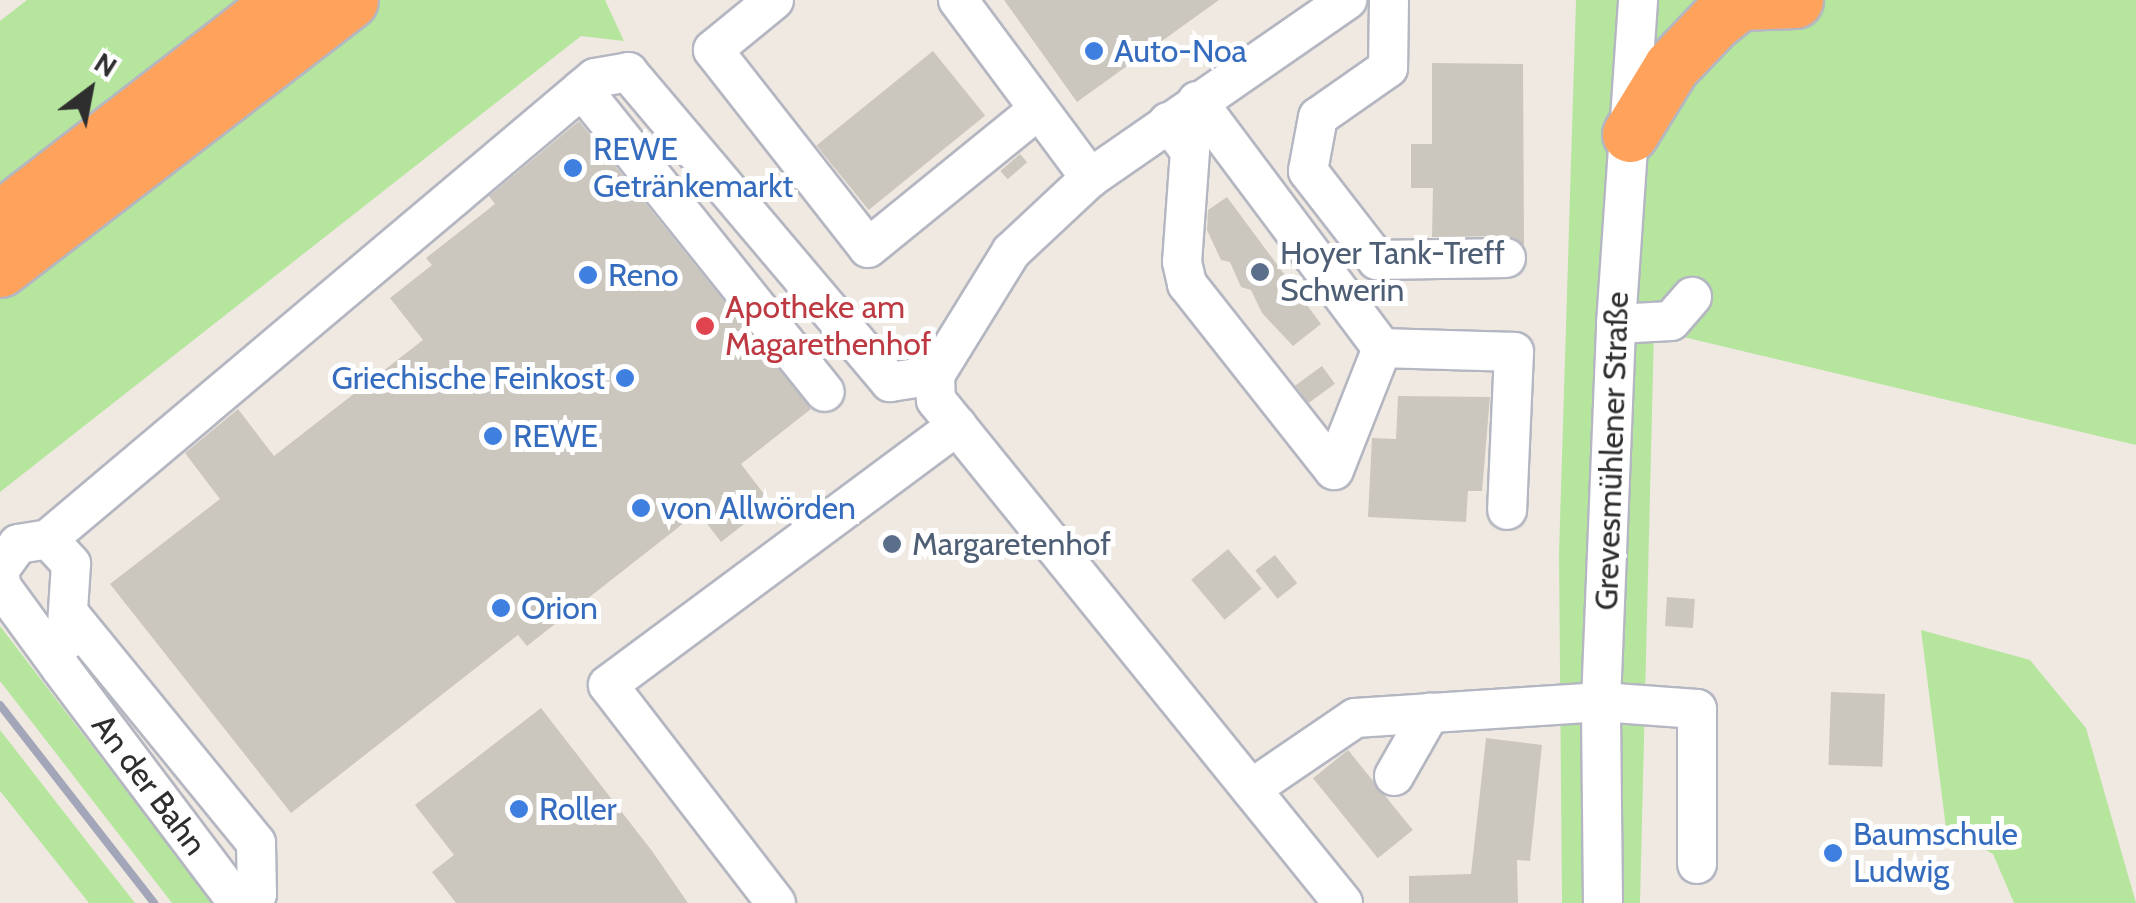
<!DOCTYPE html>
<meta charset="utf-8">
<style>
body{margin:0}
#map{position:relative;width:2136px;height:903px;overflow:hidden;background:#efe9e1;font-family:Cabin,sans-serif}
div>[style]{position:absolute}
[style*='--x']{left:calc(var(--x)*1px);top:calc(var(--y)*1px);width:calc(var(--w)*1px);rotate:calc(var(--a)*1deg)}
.green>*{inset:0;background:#b6e59e}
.building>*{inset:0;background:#cbc7bf;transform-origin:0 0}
.roads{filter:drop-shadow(2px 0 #b4b7c1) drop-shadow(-2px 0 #b4b7c1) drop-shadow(0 2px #b4b7c1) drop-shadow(0 -2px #b4b7c1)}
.minor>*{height:38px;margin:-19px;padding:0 19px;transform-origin:19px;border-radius:19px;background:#fff}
.highway>*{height:55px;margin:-27.5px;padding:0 27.5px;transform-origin:27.5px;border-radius:27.5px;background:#ffa35c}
.rail>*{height:8px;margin:-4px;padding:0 4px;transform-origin:4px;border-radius:4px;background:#a3a6b8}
.dots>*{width:28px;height:28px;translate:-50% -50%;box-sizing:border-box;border:5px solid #fff;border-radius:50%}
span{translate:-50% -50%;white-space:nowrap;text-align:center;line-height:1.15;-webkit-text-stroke:10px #fff;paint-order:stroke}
.shop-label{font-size:32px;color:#366cbe}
.left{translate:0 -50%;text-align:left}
.right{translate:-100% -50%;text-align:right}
.service-label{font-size:32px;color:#4e5e75}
.health-label{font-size:32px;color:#be3a42}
.street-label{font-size:32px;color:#2e2e2e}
.north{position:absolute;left:40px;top:40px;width:100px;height:100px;-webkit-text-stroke:8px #fff;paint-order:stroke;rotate:32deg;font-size:28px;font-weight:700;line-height:40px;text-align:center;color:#2e2e2e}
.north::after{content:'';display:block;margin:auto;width:35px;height:45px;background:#2e2e2e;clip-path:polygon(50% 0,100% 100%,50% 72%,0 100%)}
</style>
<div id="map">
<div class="green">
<i style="clip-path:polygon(27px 0,605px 0,624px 41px,581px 36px,0 492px,0 21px)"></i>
<i style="clip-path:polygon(1576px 0,2136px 0,2136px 445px,1654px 330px,1640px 903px,1562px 903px,1559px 554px)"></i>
<i style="clip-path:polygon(0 626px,212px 903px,172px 903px,0 681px)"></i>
<i style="clip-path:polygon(1921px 630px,2030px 660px,2086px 728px,2136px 903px,2014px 903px,1993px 854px,1946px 828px)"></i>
<i style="clip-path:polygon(0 730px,102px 861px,135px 903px,89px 903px,0 791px)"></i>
</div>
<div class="building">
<i style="clip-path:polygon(1004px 0,1219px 0,1077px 102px)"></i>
<i style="left:933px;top:51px;width:83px;height:150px;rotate:51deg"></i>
<i style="clip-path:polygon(1432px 63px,1523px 64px,1524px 245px,1506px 236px,1432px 237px,1433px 188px,1411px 188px,1411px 144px,1432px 144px)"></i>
<i style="clip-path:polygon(579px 121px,811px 409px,741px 464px,771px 503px,721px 542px,698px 512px,527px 646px,518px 635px,291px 813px,110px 584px,220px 499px,185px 453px,238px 409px,274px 456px,423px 340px,390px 298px,432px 265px,426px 258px,495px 204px,489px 196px)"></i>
<i style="left:1020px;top:154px;width:11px;height:26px;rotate:49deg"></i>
<i style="clip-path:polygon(1227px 197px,1321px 324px,1293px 346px,1262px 313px,1251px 290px,1241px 287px,1230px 262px,1221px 260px,1207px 230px,1208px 210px)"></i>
<i style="left:1322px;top:366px;width:22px;height:33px;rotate:54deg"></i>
<i style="clip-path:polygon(1398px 396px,1490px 397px,1482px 491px,1468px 491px,1466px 522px,1368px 517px,1372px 438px,1396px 439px)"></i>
<i style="left:1228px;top:549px;width:52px;height:48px;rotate:50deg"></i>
<i style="left:1275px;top:555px;width:36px;height:25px;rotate:52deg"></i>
<i style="left:1667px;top:597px;width:28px;height:29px;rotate:4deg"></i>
<i style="left:1831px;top:692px;width:54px;height:73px;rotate:2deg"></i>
<i style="clip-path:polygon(541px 708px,652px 851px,688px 903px,456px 903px,432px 872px,454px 855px,415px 805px)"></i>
<i style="clip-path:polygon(1486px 738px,1542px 745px,1530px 861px,1517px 860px,1518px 903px,1409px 903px,1409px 876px,1471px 874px)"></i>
<i style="left:1348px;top:750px;width:103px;height:45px;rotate:51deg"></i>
</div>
<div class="roads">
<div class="minor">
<i style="--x:774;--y:0;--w:79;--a:140.7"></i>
<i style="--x:713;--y:50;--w:251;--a:51.9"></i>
<i style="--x:868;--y:248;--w:220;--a:-39.1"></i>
<i style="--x:958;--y:0;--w:222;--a:53.4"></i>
<i style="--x:1389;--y:0;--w:68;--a:90.8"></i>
<i style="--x:1388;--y:68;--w:85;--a:145"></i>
<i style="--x:1318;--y:117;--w:55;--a:100.5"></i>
<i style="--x:1308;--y:171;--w:113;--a:52.2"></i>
<i style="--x:1377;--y:260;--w:129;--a:-0.9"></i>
<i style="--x:582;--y:89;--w:388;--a:51.3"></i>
<i style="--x:1197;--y:101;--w:309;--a:53.2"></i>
<i style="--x:1382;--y:348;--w:132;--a:1.7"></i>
<i style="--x:1514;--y:352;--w:158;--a:92.5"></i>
<i style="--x:1168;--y:122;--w:36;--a:53"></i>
<i style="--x:1190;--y:151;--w:111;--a:94.1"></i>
<i style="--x:1182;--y:262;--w:23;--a:77"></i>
<i style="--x:1187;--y:284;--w:237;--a:51.7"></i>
<i style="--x:1334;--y:470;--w:131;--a:-68.5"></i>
<i style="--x:1616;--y:324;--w:55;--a:-3.1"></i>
<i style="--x:1671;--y:321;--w:32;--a:-49"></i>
<i style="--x:935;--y:375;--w:25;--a:88"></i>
<i style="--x:936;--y:400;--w:647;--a:51.02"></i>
<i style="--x:935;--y:375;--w:145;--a:-58.3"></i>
<i style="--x:1011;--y:252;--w:108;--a:-43.1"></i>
<i style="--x:1090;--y:178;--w:313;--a:-34.7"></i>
<i style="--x:48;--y:539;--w:715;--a:-40.12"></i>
<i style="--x:595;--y:78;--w:34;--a:-10"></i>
<i style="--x:628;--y:72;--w:406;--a:49.8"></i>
<i style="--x:890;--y:382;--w:46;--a:-8.8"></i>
<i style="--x:0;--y:569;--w:31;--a:-54"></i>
<i style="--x:18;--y:544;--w:30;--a:-9"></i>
<i style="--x:48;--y:539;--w:34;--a:47"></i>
<i style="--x:71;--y:564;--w:77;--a:93.7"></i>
<i style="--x:0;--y:574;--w:12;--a:85"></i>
<i style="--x:1;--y:586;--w:100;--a:53.9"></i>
<i style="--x:60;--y:667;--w:296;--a:53"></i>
<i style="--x:71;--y:616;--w:293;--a:50.8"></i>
<i style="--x:256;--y:843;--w:51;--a:88.9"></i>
<i style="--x:257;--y:894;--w:14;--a:141"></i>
<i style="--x:1394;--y:776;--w:73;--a:-60.3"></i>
<i style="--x:1251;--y:789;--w:126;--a:-34.3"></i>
<i style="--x:1355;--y:718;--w:247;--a:-3.7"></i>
<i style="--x:1601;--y:702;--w:96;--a:4.2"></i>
<i style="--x:1697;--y:709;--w:155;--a:90"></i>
<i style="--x:776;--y:903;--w:275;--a:-127.6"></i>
<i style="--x:608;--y:685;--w:435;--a:-36.6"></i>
<i style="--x:1603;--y:903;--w:201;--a:-90.6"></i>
<i style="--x:1601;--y:702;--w:378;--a:-87.7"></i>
<i style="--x:1616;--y:324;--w:325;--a:-86.1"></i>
</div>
<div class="highway">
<i style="--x:1630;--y:134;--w:79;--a:-58.5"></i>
<i style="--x:1671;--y:67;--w:62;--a:-46.3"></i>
<i style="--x:1714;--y:22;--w:33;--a:-38"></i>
<i style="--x:1740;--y:2;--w:55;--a:-2.1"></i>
<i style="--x:0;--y:219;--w:358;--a:-37.7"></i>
<i style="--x:0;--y:269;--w:441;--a:-37.5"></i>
</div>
</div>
<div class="rail">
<i style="--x:0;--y:705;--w:251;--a:52.1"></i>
</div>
<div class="dots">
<i style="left:1094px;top:51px;background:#3f7fe0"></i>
<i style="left:573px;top:168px;background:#3f7fe0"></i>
<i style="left:1260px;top:272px;background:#5c6f8a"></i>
<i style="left:588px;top:275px;background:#3f7fe0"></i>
<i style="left:705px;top:326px;background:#e0444e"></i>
<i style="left:625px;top:378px;background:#3f7fe0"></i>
<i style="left:493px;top:436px;background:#3f7fe0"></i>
<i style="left:641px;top:508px;background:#3f7fe0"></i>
<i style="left:892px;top:544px;background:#5c6f8a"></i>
<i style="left:501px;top:608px;background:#3f7fe0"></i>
<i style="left:519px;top:809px;background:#3f7fe0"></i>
<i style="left:1833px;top:853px;background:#3f7fe0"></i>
</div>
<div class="shop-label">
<span class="left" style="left:1114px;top:51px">Auto-Noa</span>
<span class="left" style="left:593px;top:168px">REWE<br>Getränkemarkt</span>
<span class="left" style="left:608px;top:275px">Reno</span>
<span class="right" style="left:605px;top:378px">Griechische Feinkost</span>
<span class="left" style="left:513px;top:436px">REWE</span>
<span class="left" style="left:661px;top:508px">von Allwörden</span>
<span class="left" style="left:521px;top:608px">Orion</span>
<span class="left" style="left:539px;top:809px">Roller</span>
<span class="left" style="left:1853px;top:853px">Baumschule<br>Ludwig</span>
</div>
<div class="service-label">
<span class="left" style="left:1280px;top:272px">Hoyer Tank-Treff<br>Schwerin</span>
<span class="left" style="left:912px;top:544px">Margaretenhof</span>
</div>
<div class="health-label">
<span class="left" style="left:725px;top:326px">Apotheke am<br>Magarethenhof</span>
</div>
<div class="street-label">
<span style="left:1612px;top:451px;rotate:-88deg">Grevesmühlener Straße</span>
<span style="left:149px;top:785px;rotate:53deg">An der Bahn</span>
</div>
<div class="north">N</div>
</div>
